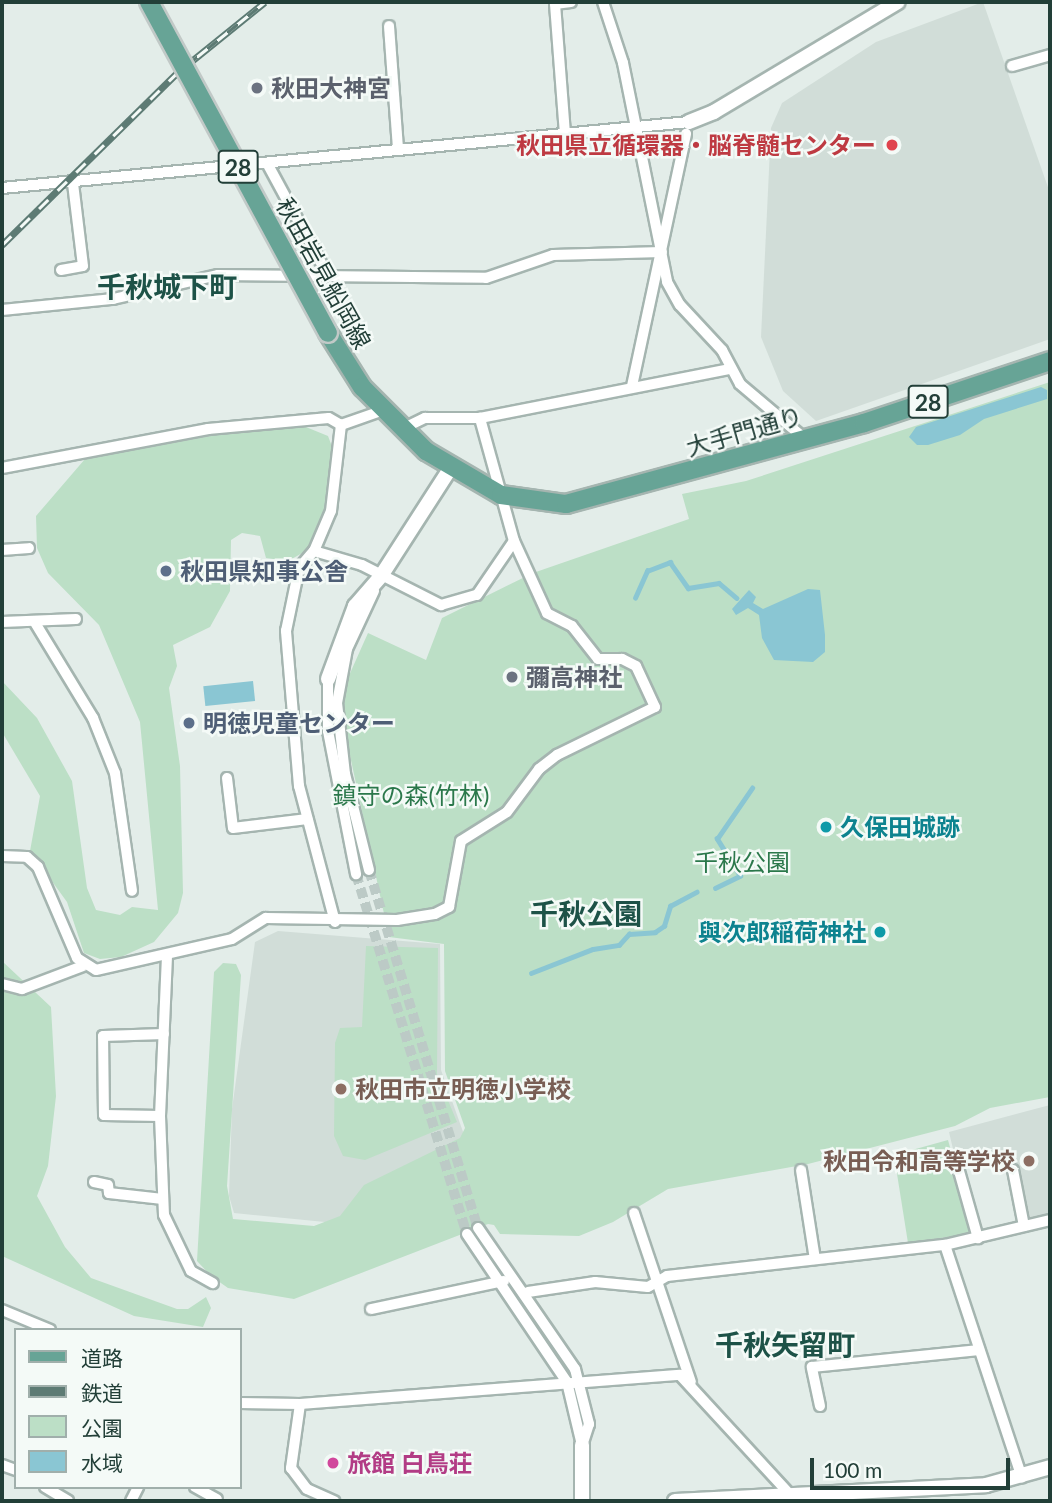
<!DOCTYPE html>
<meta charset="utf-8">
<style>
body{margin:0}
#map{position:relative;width:1052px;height:1503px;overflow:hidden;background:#e3ede9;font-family:Lato,"Noto Sans JP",sans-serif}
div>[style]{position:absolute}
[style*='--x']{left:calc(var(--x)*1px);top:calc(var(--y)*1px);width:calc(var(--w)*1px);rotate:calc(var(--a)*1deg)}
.built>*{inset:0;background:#d1ddd8}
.green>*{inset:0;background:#bcdfc6}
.water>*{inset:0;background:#8ac6d3;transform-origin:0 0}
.stream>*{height:4.5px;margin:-2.25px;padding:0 2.25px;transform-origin:2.25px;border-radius:2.25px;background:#8ac6d3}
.minor-tunnel>*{height:10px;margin-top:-5px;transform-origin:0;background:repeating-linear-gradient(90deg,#bccac6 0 10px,transparent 0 15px)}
.roads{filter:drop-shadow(2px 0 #a5b5b0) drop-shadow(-2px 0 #a5b5b0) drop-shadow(0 2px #a5b5b0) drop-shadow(0 -2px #a5b5b0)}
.minor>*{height:10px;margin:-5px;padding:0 5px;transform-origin:5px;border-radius:5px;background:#fff}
.tertiary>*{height:14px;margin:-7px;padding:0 7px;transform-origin:7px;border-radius:7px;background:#fff}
.primary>*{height:18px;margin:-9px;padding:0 9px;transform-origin:9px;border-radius:9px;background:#67a496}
.rail>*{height:7px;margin-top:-3.5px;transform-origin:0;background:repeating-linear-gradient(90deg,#f4faf7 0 13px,#5d7b74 0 26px);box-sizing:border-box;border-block:2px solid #5d7b74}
.bridges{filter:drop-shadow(2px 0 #c1c9c7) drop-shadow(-2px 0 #c1c9c7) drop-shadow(0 2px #c1c9c7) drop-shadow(0 -2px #c1c9c7)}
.primary-bridge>*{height:18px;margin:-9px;padding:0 9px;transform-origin:9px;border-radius:9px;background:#67a496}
.dots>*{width:19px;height:19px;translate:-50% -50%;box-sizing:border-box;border:4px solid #f4faf7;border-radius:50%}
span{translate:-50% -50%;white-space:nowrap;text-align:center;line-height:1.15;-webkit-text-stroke:5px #f4faf7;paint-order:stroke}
.shield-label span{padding:2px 5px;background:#f4faf7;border:2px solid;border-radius:5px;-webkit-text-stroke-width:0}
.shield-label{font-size:23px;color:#223f38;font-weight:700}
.worship-label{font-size:24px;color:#5b616d;font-weight:700}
.left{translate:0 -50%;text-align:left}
.health-label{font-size:24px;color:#be3a42;font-weight:700}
.right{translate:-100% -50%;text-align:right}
.street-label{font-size:24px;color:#223f38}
.service-label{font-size:24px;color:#4e5e75;font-weight:700}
.park-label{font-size:24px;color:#2b784b}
.culture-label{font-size:24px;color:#0d838f;font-weight:700}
.education-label{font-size:24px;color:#785e54;font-weight:700}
.hotel-label{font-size:24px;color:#b23c85;font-weight:700}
.quarter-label{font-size:28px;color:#1d5247;font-weight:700}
.frame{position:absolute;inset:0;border:4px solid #223f38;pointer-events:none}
.legend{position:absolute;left:14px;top:1328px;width:228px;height:161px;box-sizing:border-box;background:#f4faf7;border:2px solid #a0afab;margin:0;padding:9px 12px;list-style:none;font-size:21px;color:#223f38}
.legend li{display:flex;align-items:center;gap:14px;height:35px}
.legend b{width:35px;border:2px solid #a0afab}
.scale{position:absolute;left:810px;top:1458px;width:200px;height:32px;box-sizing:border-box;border:4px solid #223f38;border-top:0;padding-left:9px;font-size:21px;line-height:24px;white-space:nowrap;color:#223f38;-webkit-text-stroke:5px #f4faf7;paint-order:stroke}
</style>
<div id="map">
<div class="built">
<i style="clip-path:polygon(983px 2px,1050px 193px,1050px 339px,816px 421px,783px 391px,761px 337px,771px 128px,782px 103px,876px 42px)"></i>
<i style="clip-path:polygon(278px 931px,440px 944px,441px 1070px,467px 1143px,335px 1223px,234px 1213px,229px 1196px,232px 1109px,255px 942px)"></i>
<i style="clip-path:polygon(1050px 1105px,1050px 1215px,1032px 1219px,1026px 1215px,1007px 1156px,957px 1166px,949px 1132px)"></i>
</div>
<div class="green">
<i style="clip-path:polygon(1050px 382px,1050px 1097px,990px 1108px,955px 1126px,808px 1164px,668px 1189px,613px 1222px,579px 1236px,500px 1234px,494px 1225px,488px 1224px,294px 1299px,228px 1288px,211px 1276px,197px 1261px,214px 972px,223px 963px,236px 964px,241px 975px,227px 1186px,233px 1219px,314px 1226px,340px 1216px,364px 1185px,460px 1138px,465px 1128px,445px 1071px,444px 944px,389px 937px,346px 737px,343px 689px,368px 633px,426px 660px,442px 618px,533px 573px,689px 519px,682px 494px,746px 481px)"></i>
<i style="clip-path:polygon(301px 425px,328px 436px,334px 452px,327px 507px,306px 551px,288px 561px,266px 558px,260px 536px,242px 533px,231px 540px,230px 591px,210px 627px,173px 645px,177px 666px,169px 688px,180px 766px,183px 893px,178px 913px,154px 942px,121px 957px,100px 959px,84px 953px,67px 902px,30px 851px,40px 796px,2px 732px,2px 681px,37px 718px,72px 781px,87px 888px,96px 910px,120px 915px,132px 907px,158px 910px,140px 722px,99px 625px,48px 573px,37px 548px,36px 516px,85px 459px,248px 429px)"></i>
<i style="clip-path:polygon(366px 946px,438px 948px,437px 1074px,457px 1122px,365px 1160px,343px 1156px,334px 1136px,335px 1043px,340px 1028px,362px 1027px)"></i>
<i style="clip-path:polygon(2px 961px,51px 1007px,56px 1096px,48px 1166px,37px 1196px,65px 1247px,91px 1278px,177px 1309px,188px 1309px,206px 1297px,211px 1308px,203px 1327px,134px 1316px,2px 1256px)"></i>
<i style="clip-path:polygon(948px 1140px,974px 1233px,908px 1243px,894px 1155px)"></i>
</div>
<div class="water">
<i style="clip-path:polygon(1041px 387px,1047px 390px,1047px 399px,984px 419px,960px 435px,928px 445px,917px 445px,909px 437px,916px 427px)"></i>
<i style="clip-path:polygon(808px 589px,820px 590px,825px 635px,825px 652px,813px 662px,774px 660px,762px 638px,759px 615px,748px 608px,736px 615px,732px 609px,749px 590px,756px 597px,753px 603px,763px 609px)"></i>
<i style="left:253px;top:681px;width:20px;height:50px;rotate:84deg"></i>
</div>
<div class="stream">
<i style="--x:635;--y:598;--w:30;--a:-66"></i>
<i style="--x:647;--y:571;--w:25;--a:-21"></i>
<i style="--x:670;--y:562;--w:32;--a:55"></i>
<i style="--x:688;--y:588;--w:31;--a:-9"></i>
<i style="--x:719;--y:583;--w:23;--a:40"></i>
<i style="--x:715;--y:888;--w:28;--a:-26"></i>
<i style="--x:740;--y:876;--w:44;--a:-121.9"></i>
<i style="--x:717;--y:839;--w:62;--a:-55.5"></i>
<i style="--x:531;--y:973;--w:66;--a:-21.2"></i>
<i style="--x:593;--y:949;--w:26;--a:-9"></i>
<i style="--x:619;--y:945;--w:15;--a:-48"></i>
<i style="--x:629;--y:934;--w:26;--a:-4"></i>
<i style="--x:655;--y:932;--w:11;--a:-34"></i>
<i style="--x:664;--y:926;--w:21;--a:-73"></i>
<i style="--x:670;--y:906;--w:30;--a:-28"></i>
</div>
<div class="minor-tunnel">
<i style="--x:369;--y:870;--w:374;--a:73.1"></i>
<i style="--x:356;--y:874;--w:377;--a:72.9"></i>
</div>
<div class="roads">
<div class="minor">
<i style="--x:603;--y:2;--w:64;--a:71.8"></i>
<i style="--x:623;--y:63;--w:223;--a:78.6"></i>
<i style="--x:667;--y:282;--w:26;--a:61"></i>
<i style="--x:680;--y:305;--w:62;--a:47"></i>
<i style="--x:722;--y:350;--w:38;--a:62"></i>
<i style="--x:740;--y:384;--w:85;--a:40.2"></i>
<i style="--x:389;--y:26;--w:124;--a:85.8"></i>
<i style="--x:1012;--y:66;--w:40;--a:-16"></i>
<i style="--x:565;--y:134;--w:130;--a:-94.4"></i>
<i style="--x:555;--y:4;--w:16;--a:-7"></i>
<i style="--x:267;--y:163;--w:126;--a:61.6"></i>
<i style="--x:2;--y:188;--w:690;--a:-5.49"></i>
<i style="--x:61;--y:270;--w:22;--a:-10"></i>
<i style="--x:83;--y:266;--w:84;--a:-96.9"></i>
<i style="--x:2;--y:310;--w:112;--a:-5.7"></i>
<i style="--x:113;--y:299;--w:108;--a:-12.9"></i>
<i style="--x:218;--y:275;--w:268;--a:0.6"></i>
<i style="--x:486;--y:278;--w:71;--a:-18.9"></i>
<i style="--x:553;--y:255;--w:109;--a:-1.6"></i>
<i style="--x:632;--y:386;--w:258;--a:-77.9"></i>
<i style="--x:400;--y:430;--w:28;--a:-26"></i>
<i style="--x:425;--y:418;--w:55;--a:0"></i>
<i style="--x:480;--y:418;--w:255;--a:-11.1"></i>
<i style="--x:2;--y:468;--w:210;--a:-10.7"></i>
<i style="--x:208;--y:429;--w:121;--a:-5.2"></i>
<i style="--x:329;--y:418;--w:14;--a:30"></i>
<i style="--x:341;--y:425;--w:42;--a:-19.3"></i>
<i style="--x:2;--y:550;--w:27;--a:-4"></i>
<i style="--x:314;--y:551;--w:50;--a:16.3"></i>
<i style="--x:362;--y:565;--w:89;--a:26.9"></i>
<i style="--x:441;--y:605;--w:37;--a:-16"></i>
<i style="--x:477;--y:595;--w:65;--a:-55.6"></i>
<i style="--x:514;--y:541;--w:128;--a:-105.5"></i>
<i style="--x:34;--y:621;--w:114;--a:58.7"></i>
<i style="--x:93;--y:718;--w:59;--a:68.2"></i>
<i style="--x:115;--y:773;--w:119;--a:81.8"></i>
<i style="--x:2;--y:622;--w:74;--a:-2.3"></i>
<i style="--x:328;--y:679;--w:52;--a:90"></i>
<i style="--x:328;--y:731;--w:146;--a:78.9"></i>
<i style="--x:227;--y:778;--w:50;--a:83.2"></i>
<i style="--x:233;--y:828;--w:75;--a:-6.9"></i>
<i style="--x:2;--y:856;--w:25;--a:2"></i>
<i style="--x:27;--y:857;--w:15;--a:42"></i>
<i style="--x:38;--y:867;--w:99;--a:66.8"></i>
<i style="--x:77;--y:958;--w:22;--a:32"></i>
<i style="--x:96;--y:970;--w:139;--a:-12.8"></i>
<i style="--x:232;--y:939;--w:40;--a:-32"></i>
<i style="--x:266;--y:918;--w:131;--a:0.9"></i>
<i style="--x:397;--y:920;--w:38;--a:-9"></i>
<i style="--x:435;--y:914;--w:16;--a:-27"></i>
<i style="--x:449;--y:907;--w:67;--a:-79.7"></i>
<i style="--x:461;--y:841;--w:54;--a:-32.2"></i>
<i style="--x:507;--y:812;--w:54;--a:-53.3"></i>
<i style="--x:539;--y:769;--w:23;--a:-38"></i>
<i style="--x:557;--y:755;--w:109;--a:-26.1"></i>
<i style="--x:655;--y:707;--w:45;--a:-114.9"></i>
<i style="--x:636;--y:666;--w:16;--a:-153"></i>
<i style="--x:622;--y:659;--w:24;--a:180"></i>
<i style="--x:598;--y:659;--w:42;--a:-128.2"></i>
<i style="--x:572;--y:626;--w:28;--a:-153"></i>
<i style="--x:547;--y:613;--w:79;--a:-114.6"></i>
<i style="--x:369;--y:870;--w:99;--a:-104"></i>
<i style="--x:345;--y:774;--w:71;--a:-96.4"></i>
<i style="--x:337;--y:703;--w:55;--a:-79.5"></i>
<i style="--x:347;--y:649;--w:64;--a:-65"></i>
<i style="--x:335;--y:922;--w:141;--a:-104.8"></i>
<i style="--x:299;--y:786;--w:156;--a:-94.8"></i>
<i style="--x:286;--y:631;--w:64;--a:-78.3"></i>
<i style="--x:299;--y:568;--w:23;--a:-49"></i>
<i style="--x:314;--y:551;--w:43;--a:-67"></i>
<i style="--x:331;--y:511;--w:87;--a:-83.4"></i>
<i style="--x:167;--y:956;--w:160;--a:92.5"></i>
<i style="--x:160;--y:1116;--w:99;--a:87.7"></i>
<i style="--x:164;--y:1215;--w:62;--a:64.3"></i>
<i style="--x:191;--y:1271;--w:25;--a:29"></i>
<i style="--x:2;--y:984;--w:21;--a:14"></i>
<i style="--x:22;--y:989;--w:65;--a:-20.7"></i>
<i style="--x:160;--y:1116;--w:56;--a:-179"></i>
<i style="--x:104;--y:1115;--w:79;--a:-90.7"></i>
<i style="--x:103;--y:1036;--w:61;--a:-1.9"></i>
<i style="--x:801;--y:1170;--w:90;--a:81.1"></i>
<i style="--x:1013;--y:1170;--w:57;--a:78.9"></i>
<i style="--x:959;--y:1171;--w:70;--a:74.2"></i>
<i style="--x:94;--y:1182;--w:14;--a:12"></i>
<i style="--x:108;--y:1185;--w:8;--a:83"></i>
<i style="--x:109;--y:1193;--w:54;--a:6.3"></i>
<i style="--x:634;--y:1213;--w:178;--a:71.4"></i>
<i style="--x:478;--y:1228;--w:171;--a:55.5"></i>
<i style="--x:575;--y:1369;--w:57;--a:75.7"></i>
<i style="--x:589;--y:1424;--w:22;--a:108"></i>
<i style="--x:467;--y:1234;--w:179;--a:56"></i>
<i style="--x:567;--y:1382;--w:65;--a:76.6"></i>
<i style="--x:945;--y:1245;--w:245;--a:71.7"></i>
<i style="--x:528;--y:1292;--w:68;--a:-8.5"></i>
<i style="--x:595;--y:1282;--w:53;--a:5.4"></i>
<i style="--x:648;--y:1287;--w:22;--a:-30"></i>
<i style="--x:667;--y:1276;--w:280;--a:-6.4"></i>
<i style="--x:945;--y:1245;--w:108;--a:-13.4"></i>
<i style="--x:371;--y:1309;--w:136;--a:-11.9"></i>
<i style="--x:2;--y:1310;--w:52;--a:22.6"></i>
<i style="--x:240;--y:1403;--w:60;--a:1"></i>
<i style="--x:300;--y:1404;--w:381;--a:-4.4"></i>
<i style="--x:680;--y:1375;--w:166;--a:47.4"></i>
<i style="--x:300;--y:1404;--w:65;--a:98"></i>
<i style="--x:291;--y:1468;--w:26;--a:53"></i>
<i style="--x:307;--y:1489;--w:30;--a:24"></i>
<i style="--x:820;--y:1406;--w:40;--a:-102"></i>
<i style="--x:812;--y:1367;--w:168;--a:-5.8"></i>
<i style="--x:2;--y:1465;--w:15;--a:20"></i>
<i style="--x:45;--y:1487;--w:27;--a:31"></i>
<i style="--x:195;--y:1487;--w:25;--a:29"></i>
<i style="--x:131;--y:1501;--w:16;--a:-63"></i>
</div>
<div class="tertiary">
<i style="--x:689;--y:122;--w:27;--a:-22"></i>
<i style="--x:714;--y:112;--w:214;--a:-30.9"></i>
<i style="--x:328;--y:679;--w:78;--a:-69.7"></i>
<i style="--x:355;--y:606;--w:40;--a:-49"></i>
<i style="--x:381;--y:576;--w:127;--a:-57.2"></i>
<i style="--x:582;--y:1501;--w:56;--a:-90"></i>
<i style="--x:675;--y:1501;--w:311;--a:-2.9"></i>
<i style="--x:986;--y:1485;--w:66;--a:-15.7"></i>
</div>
<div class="primary">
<i style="--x:328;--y:333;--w:64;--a:57.8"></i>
<i style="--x:362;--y:387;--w:91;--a:45"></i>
<i style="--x:426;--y:451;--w:87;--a:30.4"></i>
<i style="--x:501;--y:495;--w:66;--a:7.9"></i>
<i style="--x:566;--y:504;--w:309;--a:-15.2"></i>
<i style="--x:864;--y:423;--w:196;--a:-18.4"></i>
</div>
</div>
<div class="rail">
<i style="--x:2;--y:245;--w:245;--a:-44.5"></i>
<i style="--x:177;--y:73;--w:113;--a:-38.9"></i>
</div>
<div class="bridges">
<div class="primary-bridge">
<i style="--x:149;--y:2;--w:376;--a:61.6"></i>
</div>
</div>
<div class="dots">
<i style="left:257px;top:88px;background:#6b7280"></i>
<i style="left:892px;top:145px;background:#e0444e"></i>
<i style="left:166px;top:571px;background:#5c6f8a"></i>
<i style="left:512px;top:677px;background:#6b7280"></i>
<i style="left:189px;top:723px;background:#5c6f8a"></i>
<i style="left:826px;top:827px;background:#0f9aa8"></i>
<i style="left:880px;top:932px;background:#0f9aa8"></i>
<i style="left:341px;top:1089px;background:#8d6e63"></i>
<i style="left:1029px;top:1161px;background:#8d6e63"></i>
<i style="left:333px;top:1463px;background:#d1479c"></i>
</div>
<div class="shield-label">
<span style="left:238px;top:167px">28</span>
<span style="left:928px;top:402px">28</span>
</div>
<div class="worship-label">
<span class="left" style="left:271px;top:88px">秋田大神宮</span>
<span class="left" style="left:526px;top:677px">彌高神社</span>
</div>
<div class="health-label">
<span class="right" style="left:876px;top:145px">秋田県立循環器・脳脊髄センター</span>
</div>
<div class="street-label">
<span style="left:324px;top:273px;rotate:61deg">秋田岩見船岡線</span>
<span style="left:744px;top:431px;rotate:-16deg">大手門通り</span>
</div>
<div class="service-label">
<span class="left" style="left:180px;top:571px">秋田県知事公舎</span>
<span class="left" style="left:203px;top:723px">明徳児童センター</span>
</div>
<div class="park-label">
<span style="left:411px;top:795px">鎮守の森(竹林)</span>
<span style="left:742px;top:862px">千秋公園</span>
</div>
<div class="culture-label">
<span class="left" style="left:840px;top:827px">久保田城跡</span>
<span class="right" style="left:866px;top:932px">與次郎稲荷神社</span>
</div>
<div class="education-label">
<span class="left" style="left:355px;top:1089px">秋田市立明徳小学校</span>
<span class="right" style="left:1015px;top:1161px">秋田令和高等学校</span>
</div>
<div class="hotel-label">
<span class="left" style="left:347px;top:1463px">旅館 白鳥荘</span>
</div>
<div class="quarter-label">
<span style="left:167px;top:286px">千秋城下町</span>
<span style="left:586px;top:913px">千秋公園</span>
<span style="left:785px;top:1344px">千秋矢留町</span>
</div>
<div class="frame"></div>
<ul class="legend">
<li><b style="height:9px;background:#67a496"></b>道路</li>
<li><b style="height:9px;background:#5d7b74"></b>鉄道</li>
<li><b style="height:19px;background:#bcdfc6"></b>公園</li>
<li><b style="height:19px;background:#8ac6d3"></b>水域</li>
</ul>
<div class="scale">100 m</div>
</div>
